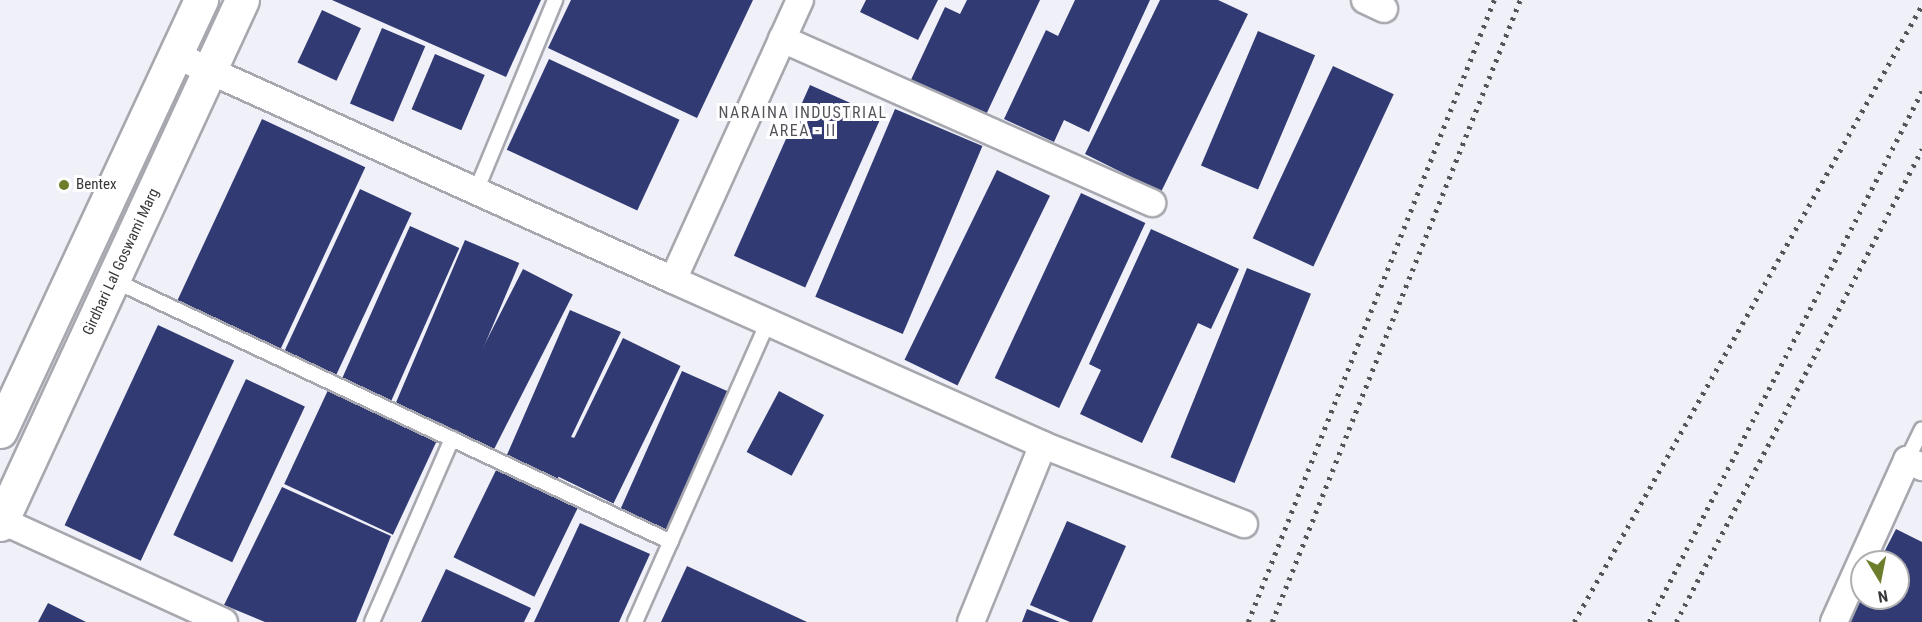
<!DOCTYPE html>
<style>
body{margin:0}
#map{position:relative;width:1922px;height:622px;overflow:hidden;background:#f0f1f8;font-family:"Roboto Condensed",sans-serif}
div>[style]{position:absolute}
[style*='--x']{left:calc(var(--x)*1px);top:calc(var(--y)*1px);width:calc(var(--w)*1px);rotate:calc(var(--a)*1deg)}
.building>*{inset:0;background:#323a74;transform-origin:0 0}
.roads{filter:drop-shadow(2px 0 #a7a8af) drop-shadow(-2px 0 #a7a8af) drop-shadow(0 2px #a7a8af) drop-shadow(0 -2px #a7a8af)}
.lane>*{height:14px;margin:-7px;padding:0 7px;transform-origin:7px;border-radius:7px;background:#fff}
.street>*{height:26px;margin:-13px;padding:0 13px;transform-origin:13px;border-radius:13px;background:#fff}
.secondary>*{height:33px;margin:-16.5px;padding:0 16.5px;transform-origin:16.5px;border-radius:16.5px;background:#fff}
.rail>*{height:4.5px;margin-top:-2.25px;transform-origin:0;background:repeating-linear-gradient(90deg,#555558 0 3px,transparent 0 9px)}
.dots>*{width:16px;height:16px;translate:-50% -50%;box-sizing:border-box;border:3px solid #fff;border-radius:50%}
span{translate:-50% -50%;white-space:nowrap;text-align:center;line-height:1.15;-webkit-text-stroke:6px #fff;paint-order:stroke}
.poi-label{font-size:15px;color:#38383b}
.left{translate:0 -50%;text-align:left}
.street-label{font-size:15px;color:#38383b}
.neighbourhood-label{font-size:16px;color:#53545a;letter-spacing:1.5px}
.north{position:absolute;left:1850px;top:550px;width:60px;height:60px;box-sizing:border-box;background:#fff;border:2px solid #afafb1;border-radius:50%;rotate:170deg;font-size:16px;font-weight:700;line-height:24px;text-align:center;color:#38383b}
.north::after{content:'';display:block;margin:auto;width:21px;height:27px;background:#6c7d2c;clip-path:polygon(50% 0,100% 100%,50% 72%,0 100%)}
</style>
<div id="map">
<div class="building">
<i style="clip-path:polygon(332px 0,541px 0,506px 77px)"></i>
<i style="clip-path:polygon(571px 0,753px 0,697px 118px,548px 48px)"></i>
<i style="clip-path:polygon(866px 0,938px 0,918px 40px,860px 12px)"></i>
<i style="clip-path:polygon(967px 0,1040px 0,984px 119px,909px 84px,945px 7px,960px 14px)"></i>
<i style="clip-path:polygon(1075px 0,1150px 0,1089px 132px,1064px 120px,1054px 142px,1004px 119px,1046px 30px,1058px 36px)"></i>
<i style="clip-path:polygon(1160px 0,1218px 0,1248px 14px,1161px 192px,1085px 154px)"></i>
<i style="left:322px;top:10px;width:43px;height:58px;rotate:25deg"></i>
<i style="left:382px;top:28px;width:47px;height:82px;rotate:23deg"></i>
<i style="left:1258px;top:31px;width:62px;height:146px;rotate:23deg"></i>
<i style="left:435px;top:54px;width:54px;height:60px;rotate:23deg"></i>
<i style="left:549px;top:59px;width:144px;height:100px;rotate:25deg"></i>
<i style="left:1333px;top:66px;width:67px;height:190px;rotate:25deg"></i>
<i style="left:810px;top:85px;width:78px;height:187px;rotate:24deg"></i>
<i style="left:895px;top:109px;width:95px;height:204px;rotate:23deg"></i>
<i style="left:262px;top:119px;width:114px;height:200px;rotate:25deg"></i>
<i style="left:997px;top:170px;width:59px;height:211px;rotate:26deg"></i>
<i style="left:360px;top:189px;width:57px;height:180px;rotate:25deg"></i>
<i style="left:1081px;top:193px;width:71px;height:204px;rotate:25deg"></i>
<i style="left:410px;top:226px;width:54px;height:167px;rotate:24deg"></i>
<i style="clip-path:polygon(1151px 229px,1239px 269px,1211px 329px,1198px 323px,1142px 443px,1080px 414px,1101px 370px,1089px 364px)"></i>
<i style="left:465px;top:240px;width:59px;height:178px;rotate:23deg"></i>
<i style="left:1247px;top:268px;width:69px;height:204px;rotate:22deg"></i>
<i style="left:523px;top:269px;width:56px;height:179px;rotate:27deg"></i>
<i style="clip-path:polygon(570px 310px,621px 332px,571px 437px,575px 438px,557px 480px,506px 457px)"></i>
<i style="left:158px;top:325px;width:84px;height:221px;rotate:25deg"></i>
<i style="left:623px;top:338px;width:64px;height:153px;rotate:26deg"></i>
<i style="left:682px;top:371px;width:58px;height:152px;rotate:24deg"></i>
<i style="left:246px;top:379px;width:65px;height:172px;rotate:25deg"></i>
<i style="left:329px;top:388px;width:120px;height:106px;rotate:25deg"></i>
<i style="left:779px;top:391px;width:51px;height:69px;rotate:28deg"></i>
<i style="left:500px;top:462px;width:90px;height:106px;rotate:26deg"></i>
<i style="clip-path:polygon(282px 487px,391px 536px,356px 622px,265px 622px,224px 605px)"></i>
<i style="clip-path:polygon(1067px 521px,1126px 546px,1092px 622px,1070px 622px,1030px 605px)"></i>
<i style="clip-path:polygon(580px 523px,650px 554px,619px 622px,534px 622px)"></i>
<i style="clip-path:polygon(1896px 529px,1922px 542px,1922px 622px,1849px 622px,1861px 598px,1898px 598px,1898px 562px,1879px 562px)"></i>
<i style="clip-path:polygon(687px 566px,807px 622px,661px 622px)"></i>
<i style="clip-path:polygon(446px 569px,531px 608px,524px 622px,421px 622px)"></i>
<i style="clip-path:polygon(48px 603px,86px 622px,38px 622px)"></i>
<i style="clip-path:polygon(1027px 609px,1060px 622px,1022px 622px)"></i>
</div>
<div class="roads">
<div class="lane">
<i style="--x:476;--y:191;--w:207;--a:-67.5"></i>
<i style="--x:113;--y:280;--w:616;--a:25.15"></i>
<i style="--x:1907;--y:460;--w:34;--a:-64"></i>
<i style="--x:372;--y:622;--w:200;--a:-66.4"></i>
<i style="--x:635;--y:622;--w:328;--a:-66.1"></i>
</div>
<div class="street">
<i style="--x:800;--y:0;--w:307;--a:114.4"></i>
<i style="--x:673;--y:280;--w:405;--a:24"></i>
<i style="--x:1365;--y:0;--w:21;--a:25"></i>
<i style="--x:782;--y:39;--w:405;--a:23.9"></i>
<i style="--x:175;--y:55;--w:546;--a:24.31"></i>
<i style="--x:0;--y:520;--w:246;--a:24.5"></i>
<i style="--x:971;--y:622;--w:191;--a:-67.9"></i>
<i style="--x:1043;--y:445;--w:216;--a:21.5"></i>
<i style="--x:1834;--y:622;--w:178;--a:-65.7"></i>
<i style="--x:1907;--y:460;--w:17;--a:25"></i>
</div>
<div class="secondary">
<i style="--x:0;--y:431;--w:476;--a:-65"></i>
<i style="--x:0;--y:524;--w:577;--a:-65.21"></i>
</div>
</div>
<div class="rail">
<i style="--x:1248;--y:622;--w:669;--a:-68.42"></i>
<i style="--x:1272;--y:622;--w:670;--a:-68.26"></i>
<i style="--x:1574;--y:622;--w:708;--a:-60.58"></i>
<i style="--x:1649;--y:622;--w:597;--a:-62.79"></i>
<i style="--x:1676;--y:622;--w:533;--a:-62.52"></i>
</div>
<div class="dots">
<i style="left:64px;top:185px;background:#6c7d2c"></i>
</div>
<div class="poi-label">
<span class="left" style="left:76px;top:185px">Bentex</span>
</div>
<div class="street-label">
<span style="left:121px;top:262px;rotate:-65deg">Girdhari Lal Goswami Marg</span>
</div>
<div class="neighbourhood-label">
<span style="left:803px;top:122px">NARAINA INDUSTRIAL<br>AREA - II</span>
</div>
<div class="north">N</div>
</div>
